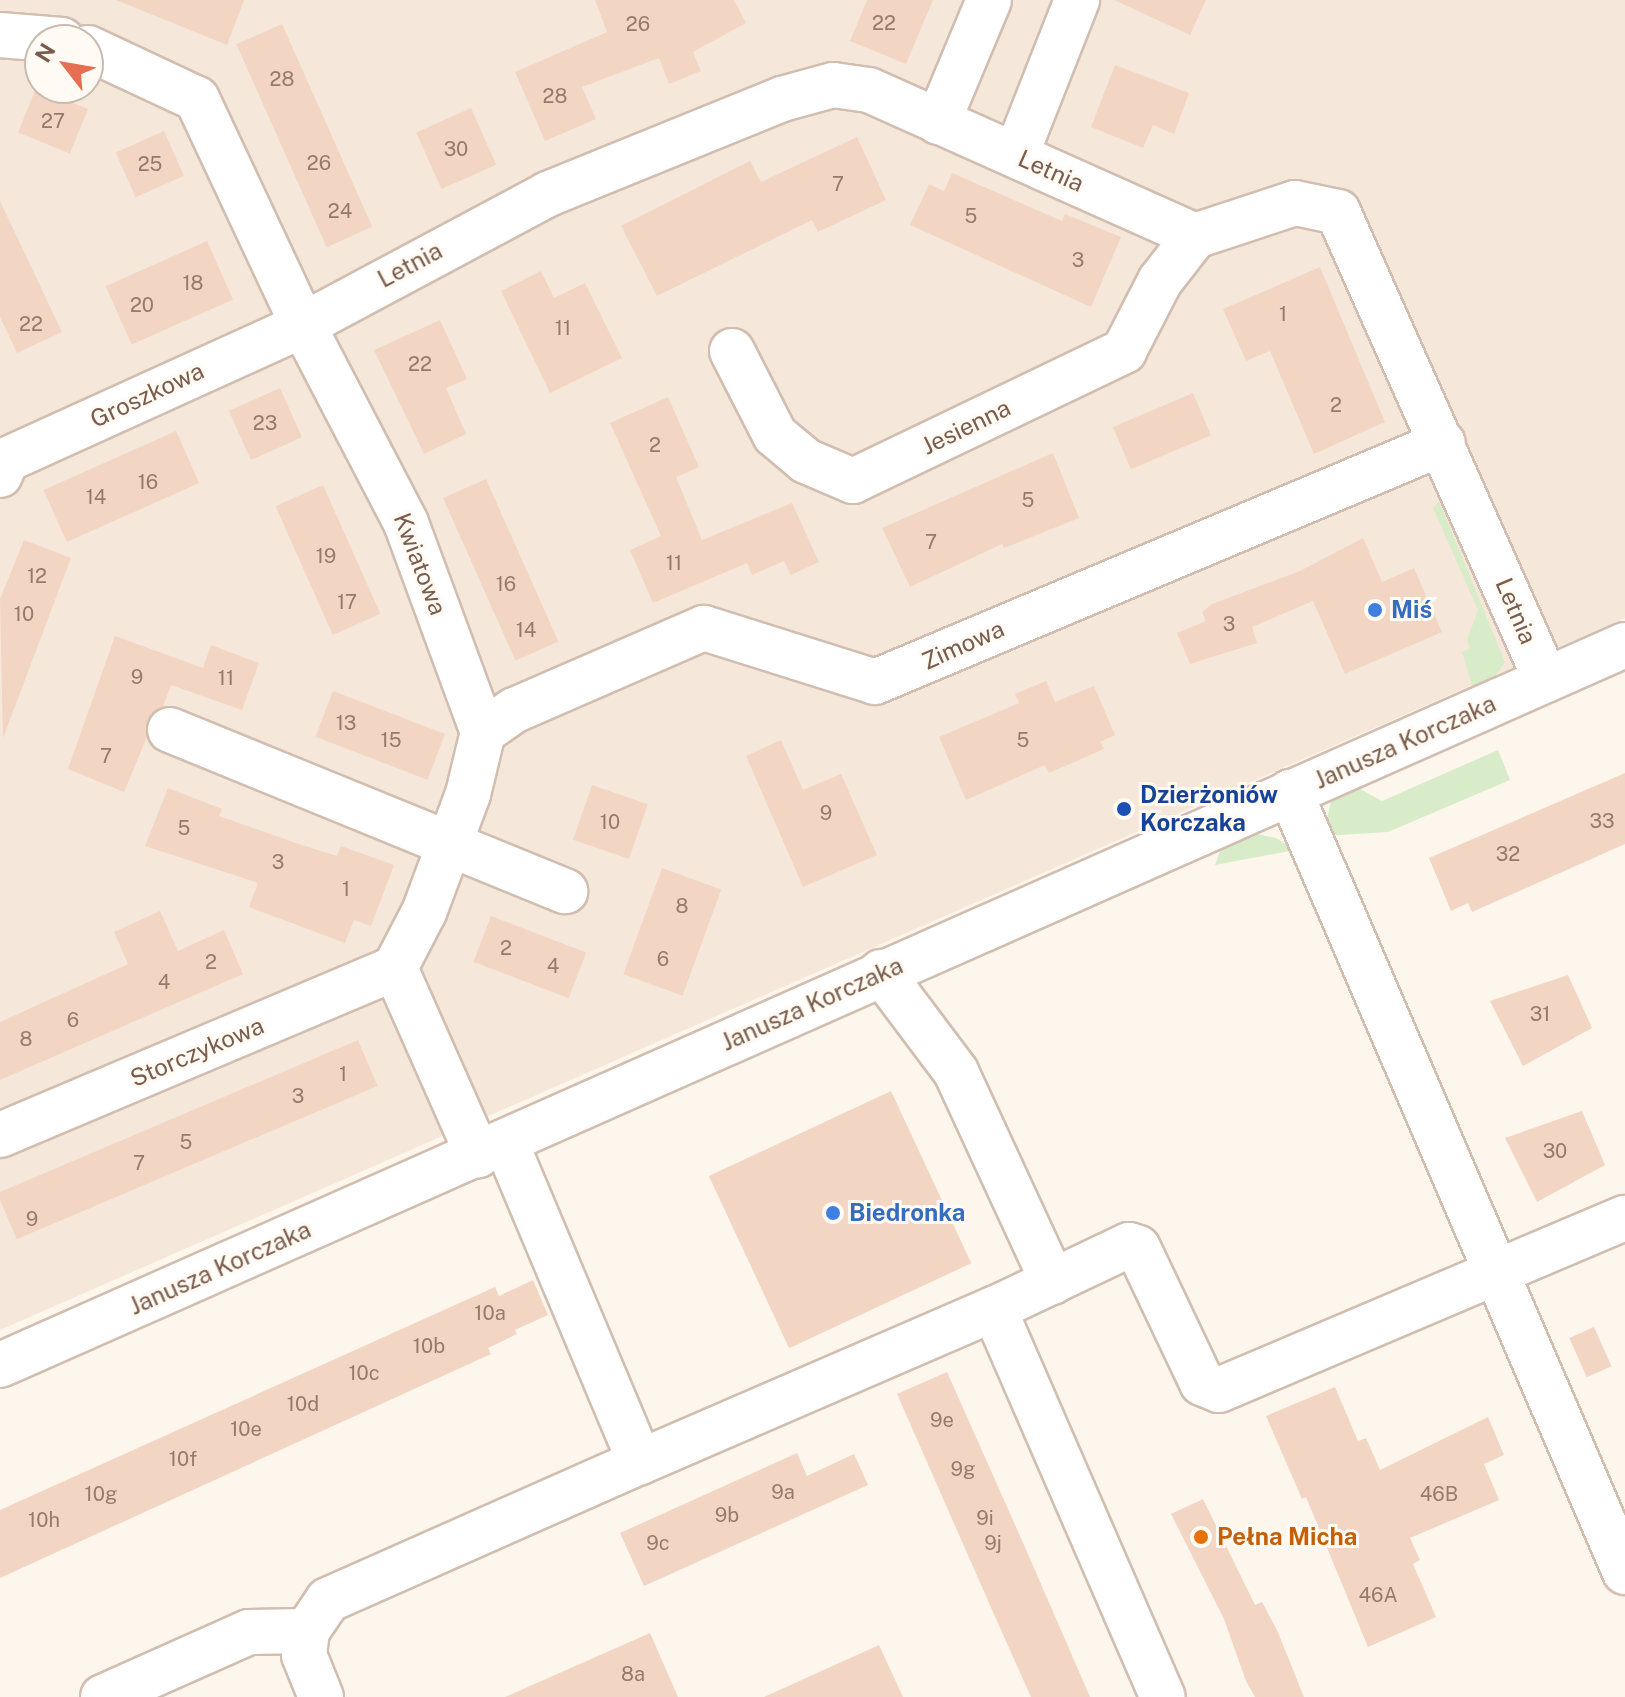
<!DOCTYPE html>
<meta charset="utf-8">
<style>
body{margin:0}
#map{position:relative;width:1625px;height:1697px;overflow:hidden;background:#fdf6ec;font-family:"Public Sans",sans-serif}
div>[style]{position:absolute}
[style*='--x']{left:calc(var(--x)*1px);top:calc(var(--y)*1px);width:calc(var(--w)*1px);rotate:calc(var(--a)*1deg)}
.residential>*{inset:0;background:#f5e8da}
.green>*{inset:0;background:#d8ecc9}
.building>*{inset:0;background:#f3d5c3;transform-origin:0 0}
.roads{filter:drop-shadow(2px 0 #d1beb0) drop-shadow(-2px 0 #d1beb0) drop-shadow(0 2px #d1beb0) drop-shadow(0 -2px #d1beb0)}
.minor>*{height:44px;margin:-22px;padding:0 22px;transform-origin:22px;border-radius:22px;background:#fff}
.dots>*{width:22px;height:22px;translate:-50% -50%;box-sizing:border-box;border:4px solid #fffaf3;border-radius:50%}
span{translate:-50% -50%;white-space:nowrap;text-align:center;line-height:1.15;-webkit-text-stroke:6px #fffaf3;paint-order:stroke}
.number-label{font-size:20px;color:#987a6a}
.number-label span{-webkit-text-stroke-width:0}
.street-label{font-size:24px;color:#7a5c4d}
.shop-label{font-size:24px;color:#366cbe;font-weight:700}
.left{translate:0 -50%;text-align:left}
.transit-label{font-size:24px;color:#164399;font-weight:700}
.food-label{font-size:24px;color:#c56008;font-weight:700}
.north{position:absolute;left:24px;top:24px;width:80px;height:80px;box-sizing:border-box;background:#fffaf3;border:2px solid #cabbb1;border-radius:50%;rotate:301deg;font-size:22px;font-weight:700;line-height:32px;text-align:center;color:#7a5c4d}
.north::after{content:'';display:block;margin:auto;width:28px;height:36px;background:#e76f51;clip-path:polygon(50% 0,100% 100%,50% 72%,0 100%)}
</style>
<div id="map">
<div class="residential">
<i style="clip-path:polygon(evenodd,0 0,1625px 0,1625px 618px,0 1330px,0 0,40px 40px,88px 40px,88px 88px,40px 88px,40px 40px)"></i>
</div>
<div class="green">
<i style="clip-path:polygon(1439px 501px,1505px 662px,1491px 682px,1473px 688px,1462px 652px,1470px 648px,1467px 640px,1478px 610px,1433px 508px)"></i>
<i style="clip-path:polygon(1498px 750px,1510px 780px,1388px 832px,1324px 836px,1332px 794px,1351px 784px,1382px 801px)"></i>
<i style="clip-path:polygon(1247px 832px,1276px 838px,1295px 850px,1215px 865px,1221px 848px)"></i>
</div>
<div class="building">
<i style="clip-path:polygon(116px 0,244px 0,227px 45px)"></i>
<i style="clip-path:polygon(595px 0,734px 0,746px 23px,693px 52px,701px 71px,669px 84px,659px 58px,582px 87px,596px 119px,545px 141px,515px 72px,607px 32px)"></i>
<i style="clip-path:polygon(867px 0,933px 0,906px 64px,850px 41px)"></i>
<i style="clip-path:polygon(1114px 0,1206px 0,1190px 35px)"></i>
<i style="left:282px;top:24px;width:222px;height:50px;rotate:66deg"></i>
<i style="clip-path:polygon(1115px 65px,1189px 93px,1174px 134px,1153px 125px,1143px 148px,1091px 127px)"></i>
<i style="left:36px;top:88px;width:56px;height:48px;rotate:22deg"></i>
<i style="left:471px;top:108px;width:62px;height:60px;rotate:66deg"></i>
<i style="left:164px;top:131px;width:49px;height:53px;rotate:66deg"></i>
<i style="clip-path:polygon(857px 137px,886px 200px,818px 232px,812px 220px,657px 296px,621px 226px,750px 161px,761px 182px)"></i>
<i style="clip-path:polygon(952px 173px,1062px 221px,1065px 214px,1121px 237px,1091px 307px,910px 225px,929px 184px,944px 191px)"></i>
<i style="clip-path:polygon(0 201px,62px 332px,17px 353px,0 317px)"></i>
<i style="left:207px;top:241px;width:64px;height:111px;rotate:66deg"></i>
<i style="clip-path:polygon(1320px 267px,1385px 422px,1314px 454px,1270px 351px,1246px 361px,1223px 309px)"></i>
<i style="clip-path:polygon(541px 271px,554px 298px,585px 283px,622px 358px,550px 393px,501px 291px)"></i>
<i style="clip-path:polygon(440px 320px,467px 379px,446px 388px,466px 434px,424px 454px,374px 350px)"></i>
<i style="left:280px;top:388px;width:54px;height:56px;rotate:66deg"></i>
<i style="left:1193px;top:393px;width:46px;height:87px;rotate:67deg"></i>
<i style="clip-path:polygon(668px 397px,699px 467px,676px 477px,702px 540px,792px 503px,819px 562px,791px 575px,784px 561px,752px 575px,747px 563px,653px 603px,630px 550px,661px 536px,610px 423px)"></i>
<i style="left:176px;top:431px;width:57px;height:145px;rotate:66deg"></i>
<i style="clip-path:polygon(1053px 453px,1079px 518px,1004px 548px,1002px 544px,910px 587px,882px 528px)"></i>
<i style="left:486px;top:479px;width:178px;height:47px;rotate:66deg"></i>
<i style="left:323px;top:485px;width:141px;height:52px;rotate:66deg"></i>
<i style="clip-path:polygon(1363px 538px,1382px 582px,1414px 568px,1442px 632px,1345px 674px,1313px 601px,1252px 627px,1257px 643px,1190px 664px,1177px 633px,1206px 621px,1202px 612px,1212px 604px,1300px 571px)"></i>
<i style="clip-path:polygon(24px 540px,71px 558px,3px 738px,0 599px)"></i>
<i style="clip-path:polygon(115px 636px,203px 668px,211px 645px,259px 663px,242px 710px,171px 685px,163px 707px,147px 720px,147px 737px,124px 792px,68px 769px)"></i>
<i style="clip-path:polygon(1046px 681px,1055px 702px,1094px 686px,1115px 735px,1100px 742px,1104px 749px,1049px 773px,1045px 765px,966px 800px,939px 737px,1019px 703px,1015px 694px)"></i>
<i style="left:333px;top:691px;width:120px;height:49px;rotate:21deg"></i>
<i style="clip-path:polygon(781px 740px,803px 790px,841px 774px,877px 855px,803px 887px,746px 756px)"></i>
<i style="clip-path:polygon(1625px 773px,1625px 844px,1472px 912px,1468px 903px,1451px 911px,1429px 858px)"></i>
<i style="left:592px;top:785px;width:59px;height:58px;rotate:19deg"></i>
<i style="clip-path:polygon(168px 788px,222px 809px,219px 816px,299px 844px,337px 856px,341px 846px,394px 865px,371px 926px,354px 920px,345px 943px,249px 907px,258px 883px,145px 846px)"></i>
<i style="left:662px;top:868px;width:63px;height:113px;rotate:20deg"></i>
<i style="clip-path:polygon(160px 911px,178px 951px,224px 930px,243px 974px,0 1080px,0 1022px,128px 964px,114px 932px)"></i>
<i style="left:491px;top:916px;width:102px;height:49px;rotate:21deg"></i>
<i style="clip-path:polygon(1568px 975px,1592px 1028px,1523px 1066px,1490px 1001px)"></i>
<i style="left:358px;top:1040px;width:50px;height:392px;rotate:67deg"></i>
<i style="left:891px;top:1091px;width:190px;height:201px;rotate:65deg"></i>
<i style="clip-path:polygon(1582px 1111px,1605px 1165px,1537px 1202px,1505px 1138px)"></i>
<i style="clip-path:polygon(533px 1280px,548px 1315px,515px 1330px,517px 1334px,488px 1348px,491px 1354px,0 1578px,0 1510px,495px 1287px,499px 1296px)"></i>
<i style="left:1594px;top:1327px;width:43px;height:27px;rotate:66deg"></i>
<i style="clip-path:polygon(947px 1372px,1024px 1545px,1090px 1697px,1031px 1697px,993px 1612px,897px 1394px)"></i>
<i style="clip-path:polygon(1335px 1387px,1358px 1441px,1366px 1438px,1380px 1470px,1488px 1417px,1504px 1455px,1484px 1464px,1499px 1500px,1410px 1538px,1420px 1560px,1413px 1564px,1436px 1617px,1368px 1647px,1306px 1497px,1302px 1499px,1266px 1416px)"></i>
<i style="clip-path:polygon(797px 1453px,807px 1476px,854px 1454px,868px 1485px,644px 1586px,620px 1533px)"></i>
<i style="clip-path:polygon(1203px 1499px,1255px 1605px,1262px 1602px,1277px 1630px,1304px 1697px,1255px 1697px,1246px 1681px,1224px 1619px,1171px 1514px)"></i>
<i style="clip-path:polygon(650px 1633px,678px 1697px,505px 1697px)"></i>
<i style="clip-path:polygon(879px 1645px,903px 1697px,764px 1697px)"></i>
</div>
<div class="roads">
<div class="minor">
<i style="--x:0;--y:35;--w:62;--a:4.6"></i>
<i style="--x:88;--y:48;--w:120;--a:25.1"></i>
<i style="--x:197;--y:99;--w:250;--a:64.9"></i>
<i style="--x:303;--y:325;--w:223;--a:62.5"></i>
<i style="--x:406;--y:523;--w:223;--a:69.8"></i>
<i style="--x:483;--y:732;--w:64;--a:103.6"></i>
<i style="--x:468;--y:794;--w:126;--a:110.4"></i>
<i style="--x:424;--y:912;--w:63;--a:117.4"></i>
<i style="--x:395;--y:968;--w:205;--a:66.1"></i>
<i style="--x:938;--y:122;--w:132;--a:-67.3"></i>
<i style="--x:1016;--y:155;--w:167;--a:-68.5"></i>
<i style="--x:732;--y:351;--w:94;--a:62.9"></i>
<i style="--x:775;--y:435;--w:40;--a:40"></i>
<i style="--x:806;--y:461;--w:51;--a:23.1"></i>
<i style="--x:853;--y:481;--w:301;--a:-25.6"></i>
<i style="--x:1124;--y:351;--w:79;--a:-62.8"></i>
<i style="--x:1160;--y:281;--w:57;--a:-52.1"></i>
<i style="--x:0;--y:475;--w:16;--a:-68"></i>
<i style="--x:6;--y:460;--w:326;--a:-24.4"></i>
<i style="--x:303;--y:325;--w:278;--a:-28.1"></i>
<i style="--x:548;--y:194;--w:253;--a:-22.1"></i>
<i style="--x:782;--y:99;--w:53;--a:-15.4"></i>
<i style="--x:833;--y:85;--w:36;--a:8"></i>
<i style="--x:869;--y:90;--w:357;--a:24.1"></i>
<i style="--x:1195;--y:236;--w:105;--a:-18.3"></i>
<i style="--x:1295;--y:203;--w:44;--a:11.8"></i>
<i style="--x:1338;--y:212;--w:512;--a:66.04"></i>
<i style="--x:170;--y:730;--w:427;--a:22.2"></i>
<i style="--x:483;--y:732;--w:39;--a:-35"></i>
<i style="--x:515;--y:710;--w:206;--a:-23.5"></i>
<i style="--x:704;--y:628;--w:179;--a:17.5"></i>
<i style="--x:875;--y:682;--w:616;--a:-22.82"></i>
<i style="--x:1290;--y:792;--w:849;--a:66.76"></i>
<i style="--x:881;--y:972;--w:125;--a:53.1"></i>
<i style="--x:956;--y:1072;--w:231;--a:65.2"></i>
<i style="--x:0;--y:1135;--w:429;--a:-22.9"></i>
<i style="--x:994;--y:1309;--w:149;--a:-25.4"></i>
<i style="--x:1129;--y:1245;--w:9;--a:18"></i>
<i style="--x:1138;--y:1248;--w:149;--a:64.6"></i>
<i style="--x:1202;--y:1383;--w:18;--a:22"></i>
<i style="--x:1219;--y:1390;--w:441;--a:-23"></i>
<i style="--x:0;--y:1365;--w:1777;--a:-23.9"></i>
<i style="--x:640;--y:1462;--w:386;--a:-23.4"></i>
<i style="--x:994;--y:1309;--w:423;--a:66.5"></i>
<i style="--x:103;--y:1697;--w:160;--a:-24"></i>
<i style="--x:249;--y:1632;--w:58;--a:-1"></i>
<i style="--x:321;--y:1697;--w:45;--a:-112"></i>
<i style="--x:304;--y:1655;--w:24;--a:-83"></i>
<i style="--x:307;--y:1631;--w:37;--a:-56"></i>
<i style="--x:328;--y:1600;--w:341;--a:-23.9"></i>
<i style="--x:640;--y:1462;--w:346;--a:-112.8"></i>
</div>
</div>
<div class="dots">
<i style="left:1375px;top:610px;background:#3f7fe0"></i>
<i style="left:1124px;top:809px;background:#1a4fb4"></i>
<i style="left:833px;top:1213px;background:#3f7fe0"></i>
<i style="left:1201px;top:1537px;background:#e8710a"></i>
</div>
<div class="number-label">
<span style="left:884px;top:23px">22</span>
<span style="left:638px;top:24px">26</span>
<span style="left:282px;top:79px">28</span>
<span style="left:555px;top:96px">28</span>
<span style="left:53px;top:121px">27</span>
<span style="left:456px;top:149px">30</span>
<span style="left:319px;top:163px">26</span>
<span style="left:150px;top:164px">25</span>
<span style="left:838px;top:184px">7</span>
<span style="left:340px;top:211px">24</span>
<span style="left:971px;top:216px">5</span>
<span style="left:1078px;top:260px">3</span>
<span style="left:193px;top:283px">18</span>
<span style="left:142px;top:305px">20</span>
<span style="left:1283px;top:314px">1</span>
<span style="left:31px;top:324px">22</span>
<span style="left:563px;top:328px">11</span>
<span style="left:420px;top:364px">22</span>
<span style="left:1336px;top:405px">2</span>
<span style="left:265px;top:423px">23</span>
<span style="left:655px;top:445px">2</span>
<span style="left:148px;top:482px">16</span>
<span style="left:96px;top:497px">14</span>
<span style="left:1028px;top:500px">5</span>
<span style="left:931px;top:542px">7</span>
<span style="left:326px;top:556px">19</span>
<span style="left:674px;top:563px">11</span>
<span style="left:37px;top:576px">12</span>
<span style="left:506px;top:584px">16</span>
<span style="left:347px;top:602px">17</span>
<span style="left:24px;top:614px">10</span>
<span style="left:1229px;top:624px">3</span>
<span style="left:526px;top:630px">14</span>
<span style="left:137px;top:677px">9</span>
<span style="left:226px;top:678px">11</span>
<span style="left:346px;top:723px">13</span>
<span style="left:391px;top:740px">15</span>
<span style="left:1023px;top:740px">5</span>
<span style="left:106px;top:756px">7</span>
<span style="left:826px;top:813px">9</span>
<span style="left:1602px;top:821px">33</span>
<span style="left:610px;top:822px">10</span>
<span style="left:184px;top:828px">5</span>
<span style="left:1508px;top:854px">32</span>
<span style="left:278px;top:862px">3</span>
<span style="left:346px;top:889px">1</span>
<span style="left:682px;top:906px">8</span>
<span style="left:506px;top:948px">2</span>
<span style="left:663px;top:959px">6</span>
<span style="left:211px;top:962px">2</span>
<span style="left:553px;top:966px">4</span>
<span style="left:164px;top:982px">4</span>
<span style="left:1540px;top:1014px">31</span>
<span style="left:73px;top:1020px">6</span>
<span style="left:26px;top:1039px">8</span>
<span style="left:343px;top:1074px">1</span>
<span style="left:298px;top:1096px">3</span>
<span style="left:186px;top:1142px">5</span>
<span style="left:1555px;top:1151px">30</span>
<span style="left:139px;top:1163px">7</span>
<span style="left:32px;top:1219px">9</span>
<span style="left:490px;top:1313px">10a</span>
<span style="left:429px;top:1346px">10b</span>
<span style="left:364px;top:1373px">10c</span>
<span style="left:303px;top:1404px">10d</span>
<span style="left:942px;top:1420px">9e</span>
<span style="left:246px;top:1429px">10e</span>
<span style="left:183px;top:1459px">10f</span>
<span style="left:963px;top:1469px">9g</span>
<span style="left:783px;top:1492px">9a</span>
<span style="left:101px;top:1494px">10g</span>
<span style="left:1439px;top:1494px">46B</span>
<span style="left:727px;top:1515px">9b</span>
<span style="left:985px;top:1518px">9i</span>
<span style="left:44px;top:1520px">10h</span>
<span style="left:658px;top:1543px">9c</span>
<span style="left:993px;top:1543px">9j</span>
<span style="left:1378px;top:1595px">46A</span>
<span style="left:633px;top:1674px">8a</span>
</div>
<div class="street-label">
<span style="left:1051px;top:171px;rotate:24deg">Letnia</span>
<span style="left:410px;top:265px;rotate:-28deg">Letnia</span>
<span style="left:147px;top:395px;rotate:-25deg">Groszkowa</span>
<span style="left:966px;top:427px;rotate:-26deg">Jesienna</span>
<span style="left:420px;top:564px;rotate:69deg">Kwiatowa</span>
<span style="left:1516px;top:611px;rotate:67deg">Letnia</span>
<span style="left:963px;top:645px;rotate:-24deg">Zimowa</span>
<span style="left:1405px;top:742px;rotate:-24deg">Janusza Korczaka</span>
<span style="left:812px;top:1004px;rotate:-24deg">Janusza Korczaka</span>
<span style="left:197px;top:1052px;rotate:-23deg">Storczykowa</span>
<span style="left:220px;top:1268px;rotate:-24deg">Janusza Korczaka</span>
</div>
<div class="shop-label">
<span class="left" style="left:1391px;top:610px">Miś</span>
<span class="left" style="left:849px;top:1213px">Biedronka</span>
</div>
<div class="transit-label">
<span class="left" style="left:1140px;top:809px">Dzierżoniów<br>Korczaka</span>
</div>
<div class="food-label">
<span class="left" style="left:1217px;top:1537px">Pełna Micha</span>
</div>
<div class="north">N</div>
</div>
